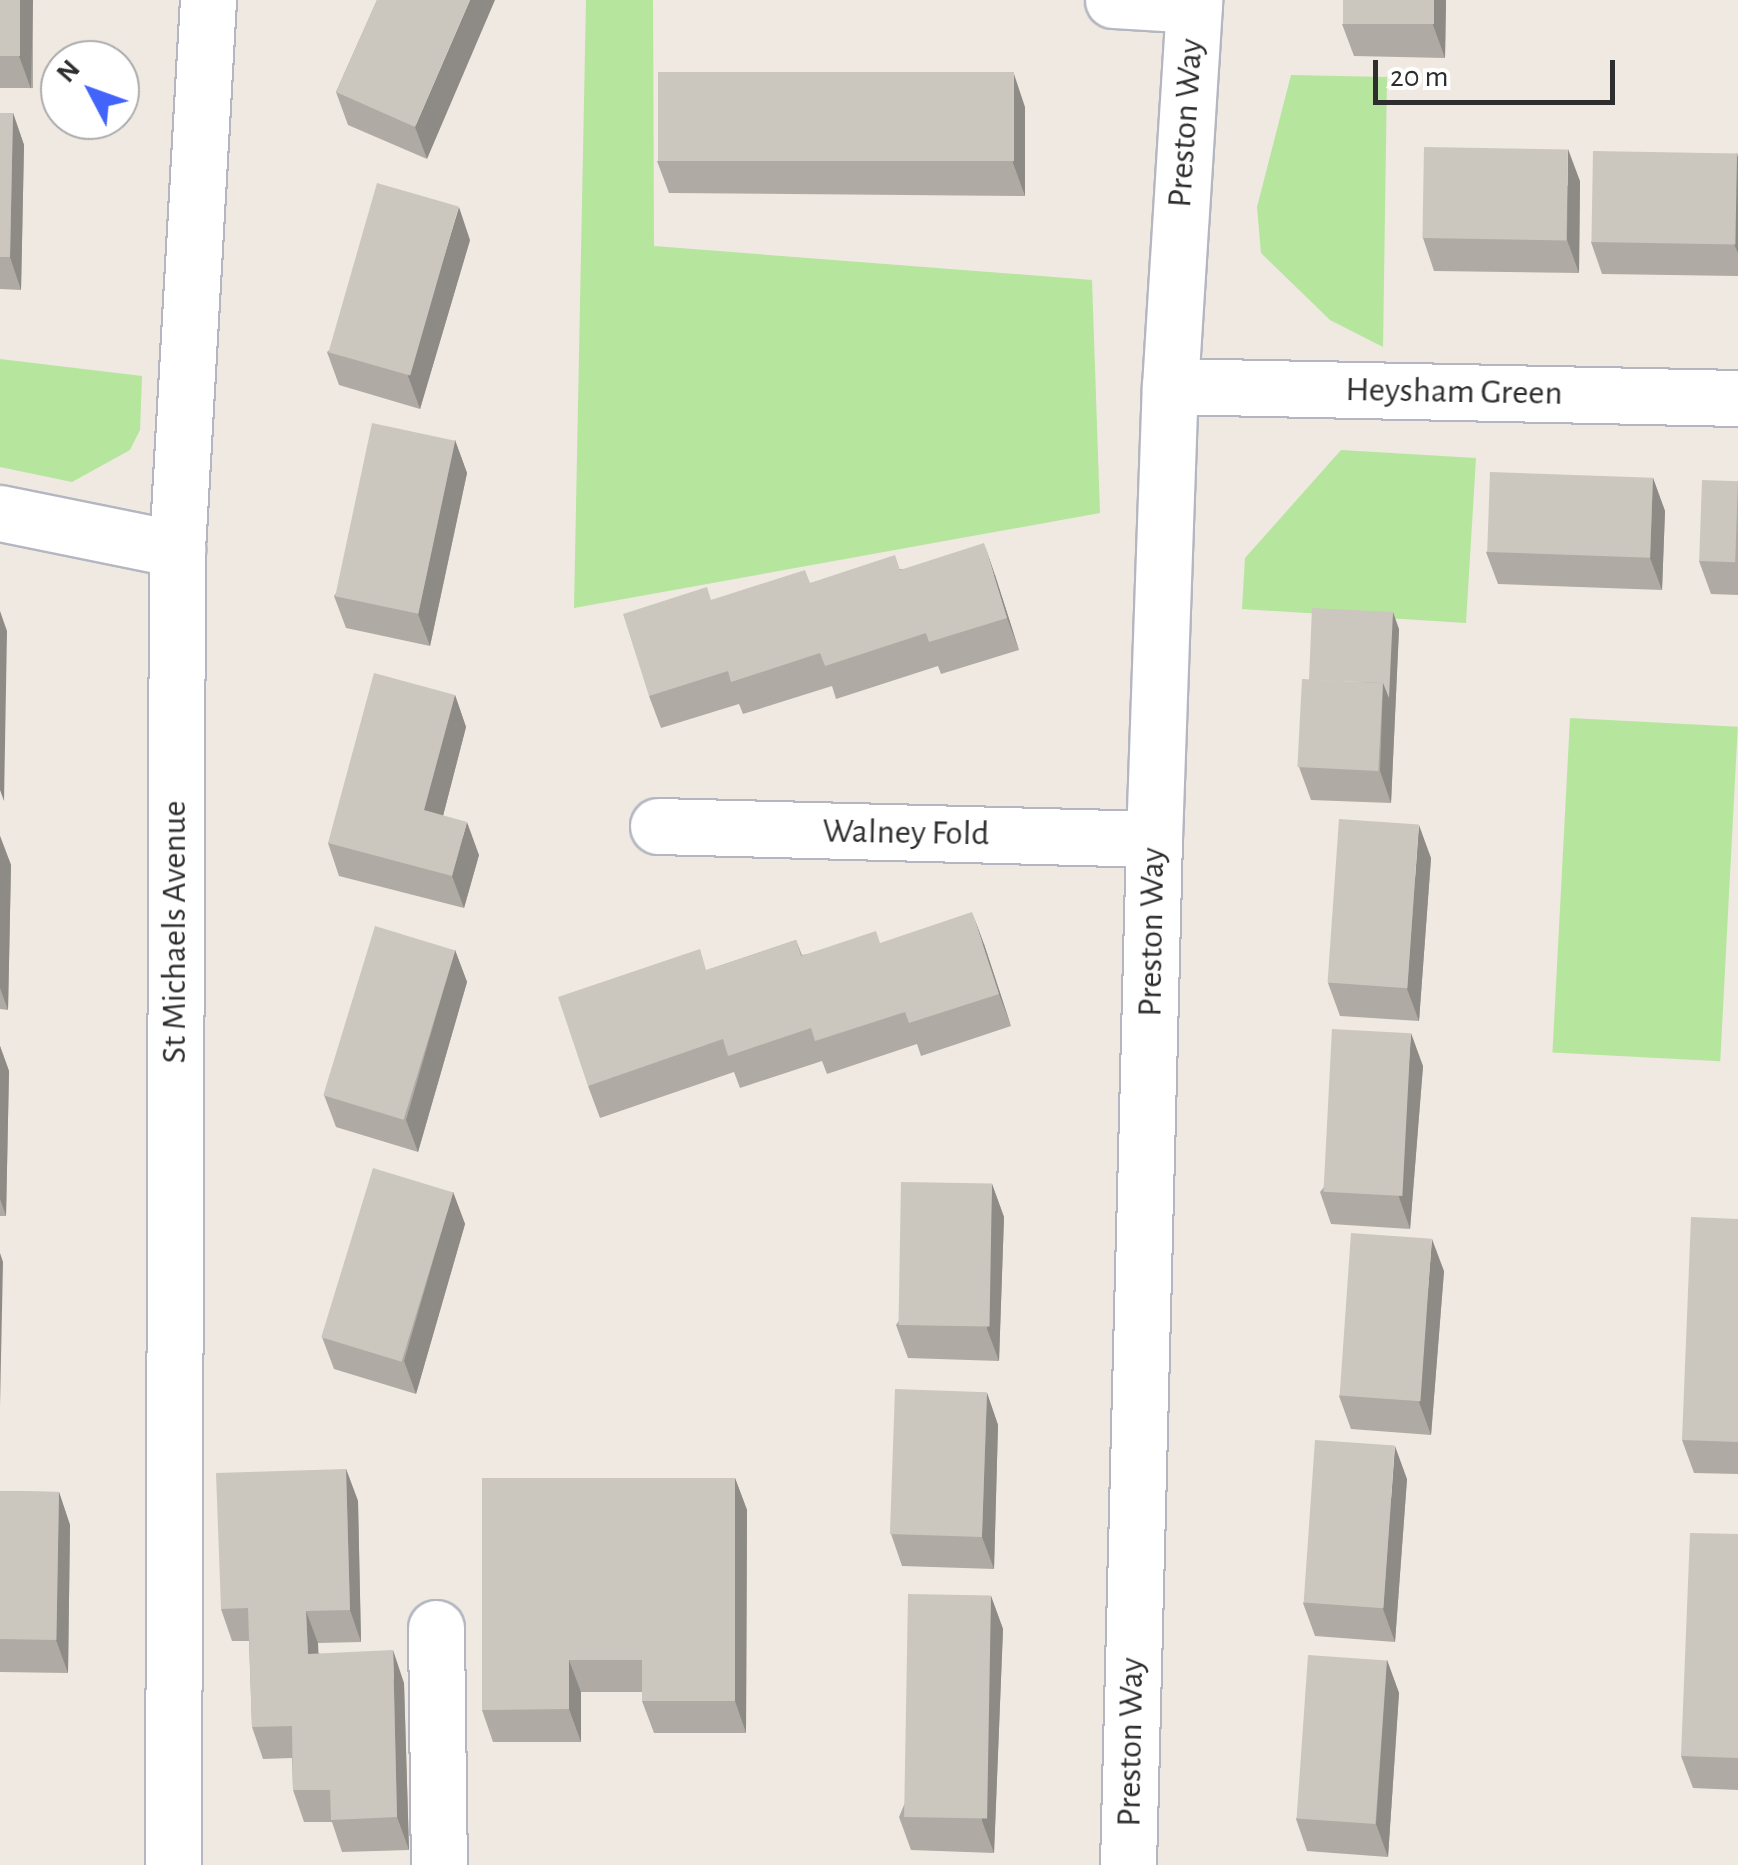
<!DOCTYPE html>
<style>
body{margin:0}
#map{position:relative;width:1738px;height:1865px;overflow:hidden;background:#efe9e1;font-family:"Alegreya Sans",sans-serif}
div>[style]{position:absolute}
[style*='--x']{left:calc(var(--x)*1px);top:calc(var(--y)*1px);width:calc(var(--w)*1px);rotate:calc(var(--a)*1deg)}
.green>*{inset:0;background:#b6e59e;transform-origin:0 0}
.roads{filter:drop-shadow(2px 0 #b4b7c1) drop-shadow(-2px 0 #b4b7c1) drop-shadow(0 2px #b4b7c1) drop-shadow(0 -2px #b4b7c1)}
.street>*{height:55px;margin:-27.5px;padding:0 27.5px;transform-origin:27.5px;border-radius:27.5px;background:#fff}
.wall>*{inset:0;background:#afaba4;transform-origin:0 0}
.shaded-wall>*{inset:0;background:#8e8b86}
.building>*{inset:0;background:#cbc7bf;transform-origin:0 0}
span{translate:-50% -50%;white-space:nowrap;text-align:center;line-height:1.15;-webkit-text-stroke:9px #fff;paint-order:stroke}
.street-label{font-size:35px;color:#2e2e2e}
.north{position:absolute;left:40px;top:40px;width:100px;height:100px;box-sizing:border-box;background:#fff;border:2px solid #ababab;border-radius:50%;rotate:311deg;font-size:28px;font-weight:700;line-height:40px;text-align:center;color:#2e2e2e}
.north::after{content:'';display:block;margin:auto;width:35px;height:45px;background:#4264fb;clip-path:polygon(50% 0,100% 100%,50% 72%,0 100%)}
.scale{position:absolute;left:1373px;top:60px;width:242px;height:45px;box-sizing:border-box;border:5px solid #2e2e2e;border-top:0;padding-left:12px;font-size:30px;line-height:35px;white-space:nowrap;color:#2e2e2e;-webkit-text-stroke:8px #fff;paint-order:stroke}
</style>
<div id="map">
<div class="green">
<i style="clip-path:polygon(586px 0,653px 0,654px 246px,1092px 280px,1100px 513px,574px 608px)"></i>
<i style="clip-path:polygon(1291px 75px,1387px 77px,1383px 347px,1330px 320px,1261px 253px,1257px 207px)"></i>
<i style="clip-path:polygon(0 359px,142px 376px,140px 430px,130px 450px,72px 482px,0 467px)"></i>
<i style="clip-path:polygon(1341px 450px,1476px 458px,1466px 623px,1242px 609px,1245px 558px)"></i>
<i style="left:1570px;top:718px;width:168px;height:335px;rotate:3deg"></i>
</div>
<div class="roads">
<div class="street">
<i style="--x:1113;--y:0;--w:81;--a:3.5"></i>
<i style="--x:1170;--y:386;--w:568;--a:1.21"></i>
<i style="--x:0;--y:513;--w:181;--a:11.5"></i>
<i style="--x:658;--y:826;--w:496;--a:1.5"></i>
<i style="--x:436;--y:1628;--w:237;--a:89.3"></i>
<i style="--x:173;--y:1865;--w:1316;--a:-89.83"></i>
<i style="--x:177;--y:549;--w:550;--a:-86.77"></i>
<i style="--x:1128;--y:1865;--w:1026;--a:-88.55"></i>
<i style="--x:1154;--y:839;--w:453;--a:-88"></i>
<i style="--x:1170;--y:386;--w:387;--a:-86.4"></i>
</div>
</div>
<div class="wall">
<i style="left:0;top:0;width:33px;height:88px"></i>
<i style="clip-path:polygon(377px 0,427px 159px,348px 125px,336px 92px)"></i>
<i style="clip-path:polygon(1446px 0,1445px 58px,1354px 56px,1342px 24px)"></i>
<i style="clip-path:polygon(1025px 107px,1025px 196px,669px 193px,657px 161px)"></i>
<i style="clip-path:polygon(0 113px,13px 113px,24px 145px,21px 290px,0 289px)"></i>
<i style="clip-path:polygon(1737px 153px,1738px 158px,1738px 276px,1602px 274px,1591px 242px)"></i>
<i style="clip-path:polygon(1580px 181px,1579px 273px,1434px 271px,1423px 238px)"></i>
<i style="clip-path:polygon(470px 240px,420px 409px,339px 385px,327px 352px)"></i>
<i style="clip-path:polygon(455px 440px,467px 473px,430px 646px,346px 628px,334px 596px)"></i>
<i style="clip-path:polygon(1653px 478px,1665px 511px,1662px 590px,1498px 584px,1486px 552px)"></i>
<i style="clip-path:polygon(1738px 481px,1738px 595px,1711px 594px,1699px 561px)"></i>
<i style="clip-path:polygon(900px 569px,995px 575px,1019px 650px,941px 674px,938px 666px,836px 699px,832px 686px,743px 714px,739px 704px,661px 728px,649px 696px,712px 600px,810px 583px)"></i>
<i style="clip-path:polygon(1399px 629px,1391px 803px,1311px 800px,1299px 767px)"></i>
<i style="clip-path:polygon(455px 695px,466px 727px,443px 816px,479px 855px,464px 908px,339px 876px,328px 843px)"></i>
<i style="clip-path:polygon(0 836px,11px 865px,8px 1010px,0 1009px)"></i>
<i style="clip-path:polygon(1431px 858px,1419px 1021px,1340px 1016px,1328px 983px)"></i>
<i style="clip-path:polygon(796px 940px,802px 955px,880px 943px,984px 944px,1011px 1026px,921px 1056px,917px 1044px,827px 1074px,822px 1061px,740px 1088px,734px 1072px,600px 1118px,588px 1086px,707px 970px)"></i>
<i style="clip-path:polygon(455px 950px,467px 982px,418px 1152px,336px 1127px,324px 1095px)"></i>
<i style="clip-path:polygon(0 1046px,9px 1071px,6px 1216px,0 1216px)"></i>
<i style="clip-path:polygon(1423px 1066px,1410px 1229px,1331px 1224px,1320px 1192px)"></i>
<i style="clip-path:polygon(992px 1184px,1004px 1217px,999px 1361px,908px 1358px,896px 1325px)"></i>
<i style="clip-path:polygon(453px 1192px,465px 1224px,416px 1394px,334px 1369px,322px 1337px)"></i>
<i style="clip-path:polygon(1738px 1219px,1738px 1474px,1694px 1473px,1682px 1440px)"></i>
<i style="clip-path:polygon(1444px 1271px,1431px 1435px,1351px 1429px,1339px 1396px)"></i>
<i style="clip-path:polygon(987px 1393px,998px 1425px,994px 1569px,902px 1566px,891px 1534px)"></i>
<i style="clip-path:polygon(346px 1469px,358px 1501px,361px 1642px,318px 1643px,318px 1653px,404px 1683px,409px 1850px,342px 1852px,332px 1822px,304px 1822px,293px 1790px,292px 1758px,263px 1759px,252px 1727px,249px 1641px,232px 1641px,221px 1609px)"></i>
<i style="clip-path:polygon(735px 1478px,747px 1510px,746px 1733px,654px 1733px,642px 1701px,642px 1692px,581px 1692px,581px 1742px,493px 1742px,482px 1710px)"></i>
<i style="clip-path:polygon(1407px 1479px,1395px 1642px,1315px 1636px,1303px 1603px)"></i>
<i style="clip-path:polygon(0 1491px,59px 1492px,70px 1525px,68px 1673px,0 1672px)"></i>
<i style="clip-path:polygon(1738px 1534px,1738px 1790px,1693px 1788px,1681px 1756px)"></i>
<i style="clip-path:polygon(991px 1596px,1003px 1629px,994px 1853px,911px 1850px,899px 1817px)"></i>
<i style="clip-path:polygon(1387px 1660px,1399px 1693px,1388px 1857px,1307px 1851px,1296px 1819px)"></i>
</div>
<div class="shaded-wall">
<i style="clip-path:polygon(20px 0,33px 0,31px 89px,19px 56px)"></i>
<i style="clip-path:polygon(470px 0,495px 0,427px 159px,415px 127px)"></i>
<i style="clip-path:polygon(1434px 0,1446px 0,1445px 58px,1433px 25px)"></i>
<i style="clip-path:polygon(1014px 74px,1025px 107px,1025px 196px,1013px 163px)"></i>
<i style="clip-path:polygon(13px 113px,24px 145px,21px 290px,10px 257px)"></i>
<i style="clip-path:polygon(1568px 149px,1580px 181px,1579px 273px,1567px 240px)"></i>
<i style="clip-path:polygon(1737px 153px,1738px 158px,1738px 253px,1734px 244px)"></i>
<i style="clip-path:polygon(459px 207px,470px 240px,420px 409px,408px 376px)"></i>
<i style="clip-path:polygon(455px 440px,467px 473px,430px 646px,418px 614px)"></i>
<i style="clip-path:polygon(1653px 478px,1665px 511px,1662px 590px,1650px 558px)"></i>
<i style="clip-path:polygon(984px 543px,995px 575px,1019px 650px,1007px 618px)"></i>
<i style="clip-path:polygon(0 611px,7px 631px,4px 801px,0 790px)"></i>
<i style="clip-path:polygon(1393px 612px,1399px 629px,1391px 803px,1380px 771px,1383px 683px)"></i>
<i style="clip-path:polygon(455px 695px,466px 727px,436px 843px,424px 810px)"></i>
<i style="clip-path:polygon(467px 822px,479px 855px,464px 908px,452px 876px)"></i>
<i style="clip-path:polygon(1419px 825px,1431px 858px,1419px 1021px,1407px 989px)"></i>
<i style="clip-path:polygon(0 836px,11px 865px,8px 1010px,0 988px)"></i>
<i style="clip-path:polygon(972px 912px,984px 944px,1011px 1026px,999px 994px)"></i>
<i style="clip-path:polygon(455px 950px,467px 982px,418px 1152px,406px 1120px)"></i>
<i style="clip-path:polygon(1411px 1033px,1423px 1066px,1410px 1229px,1399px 1197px)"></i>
<i style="clip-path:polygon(0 1046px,9px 1071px,6px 1216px,0 1199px)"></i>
<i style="clip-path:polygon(992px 1184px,1004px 1217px,999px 1361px,987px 1329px)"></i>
<i style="clip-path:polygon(453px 1192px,465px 1224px,416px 1394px,404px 1361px)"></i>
<i style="clip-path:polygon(1432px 1239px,1444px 1271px,1431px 1435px,1419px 1402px)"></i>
<i style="clip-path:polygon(0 1253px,3px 1262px,0 1407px)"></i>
<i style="clip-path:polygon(987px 1393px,998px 1425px,994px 1569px,982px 1537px)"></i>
<i style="clip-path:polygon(1395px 1446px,1407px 1479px,1395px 1642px,1383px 1609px)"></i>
<i style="clip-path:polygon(346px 1469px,358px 1501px,361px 1642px,350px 1610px)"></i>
<i style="clip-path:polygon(735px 1478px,747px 1510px,746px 1733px,735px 1701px)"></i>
<i style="clip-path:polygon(59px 1492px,70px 1525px,68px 1673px,56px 1640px)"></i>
<i style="clip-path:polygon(991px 1596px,1003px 1629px,994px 1853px,982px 1821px)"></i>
<i style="clip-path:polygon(306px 1611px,318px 1643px,320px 1686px,308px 1654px)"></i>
<i style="clip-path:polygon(393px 1650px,404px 1683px,409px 1850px,397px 1817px)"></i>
<i style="clip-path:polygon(569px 1660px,581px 1692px,581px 1742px,569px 1709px)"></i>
<i style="clip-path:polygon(1387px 1660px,1399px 1693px,1388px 1857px,1376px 1824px)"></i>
</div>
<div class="building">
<i style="left:0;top:0;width:20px;height:56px"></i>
<i style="clip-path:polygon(377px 0,470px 0,415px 127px,336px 92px)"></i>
<i style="left:1343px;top:0;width:91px;height:24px"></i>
<i style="left:658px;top:72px;width:356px;height:89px"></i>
<i style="clip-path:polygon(0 113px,13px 113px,10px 257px,0 257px)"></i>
<i style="left:1424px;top:147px;width:144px;height:91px;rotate:1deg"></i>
<i style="left:1593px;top:151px;width:144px;height:91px;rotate:1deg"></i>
<i style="left:377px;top:183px;width:85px;height:176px;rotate:16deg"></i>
<i style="left:372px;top:423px;width:85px;height:177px;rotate:12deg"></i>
<i style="left:1490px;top:472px;width:163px;height:80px;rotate:2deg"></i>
<i style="left:1702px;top:480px;width:36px;height:81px;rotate:2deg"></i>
<i style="clip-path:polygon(984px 543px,1007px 618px,929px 642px,926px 633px,825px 666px,820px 653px,731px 682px,728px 671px,649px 696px,623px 614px,707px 587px,711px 600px,805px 570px,810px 583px,895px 555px,900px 570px)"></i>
<i style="clip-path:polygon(1312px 608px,1393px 612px,1389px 698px,1383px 683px,1309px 680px)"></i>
<i style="clip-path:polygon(374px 673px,455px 695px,424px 810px,467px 822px,452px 876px,328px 843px)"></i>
<i style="left:1302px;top:679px;width:81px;height:88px;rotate:3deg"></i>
<i style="left:1339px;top:819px;width:80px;height:164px;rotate:4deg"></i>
<i style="clip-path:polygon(972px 912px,999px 994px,909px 1023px,905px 1012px,815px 1041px,811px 1028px,728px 1056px,723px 1039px,588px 1086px,558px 997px,700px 949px,706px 970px,796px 940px,801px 956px,876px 931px,880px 943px)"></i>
<i style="left:375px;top:926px;width:84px;height:177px;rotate:17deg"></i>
<i style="left:1332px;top:1029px;width:79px;height:163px;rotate:3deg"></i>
<i style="left:373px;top:1168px;width:84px;height:177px;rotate:17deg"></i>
<i style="left:901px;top:1182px;width:91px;height:143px;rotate:1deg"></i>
<i style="clip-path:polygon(1691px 1217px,1738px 1219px,1738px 1442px,1682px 1440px)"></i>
<i style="left:1351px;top:1233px;width:81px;height:163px;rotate:4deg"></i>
<i style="left:895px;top:1389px;width:92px;height:145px;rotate:2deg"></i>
<i style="left:1315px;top:1440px;width:80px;height:163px;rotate:4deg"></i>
<i style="clip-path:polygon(346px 1469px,350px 1610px,306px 1611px,308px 1654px,393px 1650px,397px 1817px,331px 1820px,330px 1790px,293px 1790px,292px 1726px,252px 1727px,248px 1608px,221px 1609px,216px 1473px)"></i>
<i style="clip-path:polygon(482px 1478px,735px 1478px,735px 1701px,642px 1701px,642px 1660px,569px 1660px,569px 1709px,482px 1710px)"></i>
<i style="left:0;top:1491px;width:59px;height:148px;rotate:1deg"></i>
<i style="clip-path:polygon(1690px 1533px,1738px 1534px,1738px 1758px,1681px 1756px)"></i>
<i style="left:908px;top:1594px;width:83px;height:223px;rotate:1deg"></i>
<i style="left:1308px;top:1655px;width:79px;height:164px;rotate:4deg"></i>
</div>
<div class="street-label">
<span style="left:1186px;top:123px;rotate:-86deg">Preston Way</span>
<span style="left:1454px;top:392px;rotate:1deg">Heysham Green</span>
<span style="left:906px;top:833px;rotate:1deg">Walney Fold</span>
<span style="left:175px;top:932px;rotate:-90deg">St Michaels Avenue</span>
<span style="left:1152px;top:932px;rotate:-89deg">Preston Way</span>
<span style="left:1131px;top:1742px;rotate:-89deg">Preston Way</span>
</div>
<div class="north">N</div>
<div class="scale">20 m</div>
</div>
